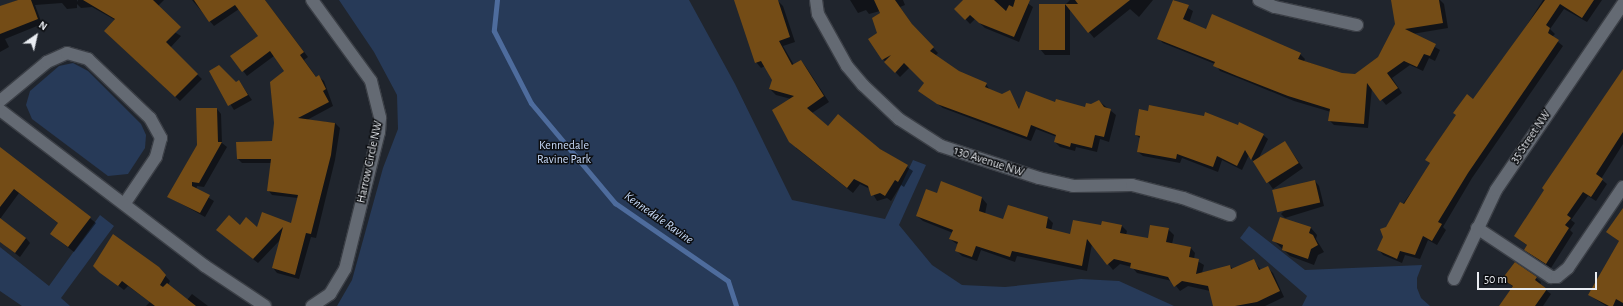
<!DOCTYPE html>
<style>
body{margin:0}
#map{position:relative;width:1623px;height:306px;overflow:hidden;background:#20252d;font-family:"Alegreya Sans",sans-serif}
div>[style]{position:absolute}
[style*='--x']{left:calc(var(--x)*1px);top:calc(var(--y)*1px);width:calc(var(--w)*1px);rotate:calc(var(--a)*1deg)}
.green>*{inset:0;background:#273a58}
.shadow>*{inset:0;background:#0007}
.stream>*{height:5px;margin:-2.5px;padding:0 2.5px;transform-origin:2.5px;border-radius:2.5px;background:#4e6c9d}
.building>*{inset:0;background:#744c16;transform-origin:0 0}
.roads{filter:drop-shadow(1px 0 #3b3f46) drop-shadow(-1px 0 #3b3f46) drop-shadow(0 1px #3b3f46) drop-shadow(0 -1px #3b3f46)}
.minor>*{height:12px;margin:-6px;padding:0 6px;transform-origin:6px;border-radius:6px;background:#646a73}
span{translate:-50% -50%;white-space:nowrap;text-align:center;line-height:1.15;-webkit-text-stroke:3px #0c0e11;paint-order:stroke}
.street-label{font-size:12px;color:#eaedf2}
.park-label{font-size:12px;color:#c9dbfa}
.water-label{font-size:13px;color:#c7daf8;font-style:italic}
.north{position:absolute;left:16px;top:16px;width:40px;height:40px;-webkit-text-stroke:3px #0c0e11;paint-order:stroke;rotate:34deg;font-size:11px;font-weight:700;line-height:16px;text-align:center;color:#eaedf2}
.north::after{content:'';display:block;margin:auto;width:14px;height:18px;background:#eaedf2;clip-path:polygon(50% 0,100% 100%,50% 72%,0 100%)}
.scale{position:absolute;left:1477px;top:272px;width:120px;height:18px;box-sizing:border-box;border:2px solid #eaedf2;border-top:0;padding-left:5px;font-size:12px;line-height:14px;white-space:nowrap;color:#eaedf2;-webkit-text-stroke:3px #0c0e11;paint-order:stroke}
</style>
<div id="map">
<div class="green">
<i style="clip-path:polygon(339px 0,689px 0,735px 84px,792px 200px,885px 219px,913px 160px,926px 165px,899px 225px,932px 265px,962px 285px,1005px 287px,1081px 279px,1119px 281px,1174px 306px,337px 306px,352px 280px,383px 168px,398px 129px,397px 95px,374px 52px)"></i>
<i style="clip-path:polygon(73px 63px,88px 71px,141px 124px,146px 135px,145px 148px,128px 174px,108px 176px,32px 119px,26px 105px,30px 91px,59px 66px)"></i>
<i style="clip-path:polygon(100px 215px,114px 226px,61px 298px,70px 306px,22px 306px,0 291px,0 247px,49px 286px)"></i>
<i style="clip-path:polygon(1249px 226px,1305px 270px,1422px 265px,1417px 278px,1417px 288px,1421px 298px,1430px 306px,1302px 306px,1307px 296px,1240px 238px)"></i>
</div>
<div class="shadow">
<i style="clip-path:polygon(18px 0,77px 0,77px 2px,78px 0,122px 0,181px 36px,170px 48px,202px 79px,180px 101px,110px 36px,115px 20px,92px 7px,81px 8px,77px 4px,77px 8px,67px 9px,62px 3px,35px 5px,42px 24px,5px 39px,9px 47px,0 52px,0 7px)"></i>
<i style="clip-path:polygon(150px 0,164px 0,157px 7px)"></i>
<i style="clip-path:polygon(192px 0,265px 0,308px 57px,304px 60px,317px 78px,319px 77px,324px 81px,333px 106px,307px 120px,335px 123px,340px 128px,335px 160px,316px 238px,311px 237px,299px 279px,277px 273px,273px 268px,281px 239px,258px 263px,222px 234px,240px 226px,257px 229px,292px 224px,298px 198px,272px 195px,268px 190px,271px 163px,242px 163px,238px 159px,273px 142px,286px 71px,274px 56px,247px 76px,232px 56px,259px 36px,239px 9px,214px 26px)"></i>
<i style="clip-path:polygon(735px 0,777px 0,783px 6px,795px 42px,783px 46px,794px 65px,801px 61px,806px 67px,829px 102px,812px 113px,828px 127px,880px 149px,913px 171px,904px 187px,901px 185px,891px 201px,887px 198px,877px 201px,870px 189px,860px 184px,853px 193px,796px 148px,791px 99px,776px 95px,770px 89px,773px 80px,765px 66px,761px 68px,756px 62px)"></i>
<i style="clip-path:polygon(850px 0,903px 0,905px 5px,900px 7px,916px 30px,938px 53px,935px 56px,959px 72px,986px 84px,990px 90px,1002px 95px,1009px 91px,1020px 109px,1056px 103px,1086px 108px,1099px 101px,1116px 115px,1109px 142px,1100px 139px,1097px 152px,1076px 147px,1075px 151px,1060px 147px,1055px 142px,1057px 137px,1036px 129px,1031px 141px,943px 108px,920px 91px,925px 83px,910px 67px,900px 77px,883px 59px,878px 33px,880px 11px,869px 14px,866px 10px,858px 13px)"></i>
<i style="clip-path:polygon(965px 0,1023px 0,1033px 7px,1019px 42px,985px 28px,975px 19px,970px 24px,956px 9px)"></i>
<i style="clip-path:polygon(1070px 0,1153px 0,1139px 17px,1130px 9px,1094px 38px,1070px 9px,1070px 55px,1045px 55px,1040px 49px,1065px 5px)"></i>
<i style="clip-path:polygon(1174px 0,1193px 11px,1189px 23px,1207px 30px,1300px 54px,1305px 59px,1304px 61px,1342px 74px,1355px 75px,1379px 57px,1396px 25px,1432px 0,1440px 0,1444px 4px,1448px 28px,1412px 34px,1440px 50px,1435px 61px,1429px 58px,1423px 71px,1410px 65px,1392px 78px,1402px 93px,1386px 105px,1372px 88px,1368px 128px,1334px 125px,1329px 120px,1331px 112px,1294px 101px,1243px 80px,1220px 71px,1215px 64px,1163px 43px,1158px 38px)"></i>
<i style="clip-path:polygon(1543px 0,1602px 0,1587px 22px,1564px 9px,1550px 29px,1555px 34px,1552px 37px,1563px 46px,1472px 178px,1443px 227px,1446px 230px,1437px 245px,1428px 240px,1420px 259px,1405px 255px,1402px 263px,1383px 255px,1379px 250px,1386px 228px,1431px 164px,1426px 160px,1474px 100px,1503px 58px,1505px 59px)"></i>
<i style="clip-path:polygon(1623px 71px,1623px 144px,1601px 179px,1607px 184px,1596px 201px,1588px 196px,1571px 220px,1575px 223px,1570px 230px,1573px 233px,1551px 268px,1530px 255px,1525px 250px,1528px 246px,1515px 236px)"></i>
<i style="clip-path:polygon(210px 72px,236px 84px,239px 81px,252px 100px,234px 110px)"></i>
<i style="clip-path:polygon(217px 109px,221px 114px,222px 143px,227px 147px,204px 187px,197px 186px,196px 190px,214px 201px,205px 217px,169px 197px)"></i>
<i style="clip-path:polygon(1136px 135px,1263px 135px,1268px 139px,1258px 160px,1285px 142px,1303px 168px,1273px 189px,1249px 155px,1242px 170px,1222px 160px,1218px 172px,1182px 158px,1180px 163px,1143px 156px,1138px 152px,1141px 139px)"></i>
<i style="clip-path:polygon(0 148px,96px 223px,74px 252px,57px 239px,59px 224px,19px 193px,0 219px)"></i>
<i style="clip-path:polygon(1315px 181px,1319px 186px,1324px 206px,1285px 218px,1281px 214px)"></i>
<i style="clip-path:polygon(937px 194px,982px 198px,987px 204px,985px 214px,1004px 221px,1048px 218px,1053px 223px,1051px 231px,1071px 235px,1102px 226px,1122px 226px,1127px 231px,1126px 235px,1148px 240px,1168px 229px,1174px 235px,1172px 244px,1190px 247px,1195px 253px,1194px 259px,1204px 265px,1202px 273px,1230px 266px,1233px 269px,1253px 260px,1261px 270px,1268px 268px,1273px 273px,1284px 297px,1265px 306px,1216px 306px,1210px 291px,1188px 286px,1180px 291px,1172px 281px,1137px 273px,1132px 267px,1120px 264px,1113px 270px,1092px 244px,1087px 271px,1017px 256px,1015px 262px,981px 250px,977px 261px,962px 256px,956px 250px,958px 245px,950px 239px,953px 233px,923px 221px,917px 216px)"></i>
<i style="clip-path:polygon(1623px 210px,1623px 306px,1606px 306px,1589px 295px,1620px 242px,1608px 232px)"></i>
<i style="clip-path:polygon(1311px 228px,1317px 235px,1316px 239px,1324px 252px,1318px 255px,1314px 265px,1290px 256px,1273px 240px)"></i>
<i style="clip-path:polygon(26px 238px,30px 243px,20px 257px,7px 247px)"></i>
<i style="clip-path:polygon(158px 268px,170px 281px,168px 285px,187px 300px,192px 294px,208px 306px,146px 306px,150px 302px,128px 286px,124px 290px,99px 271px)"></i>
<i style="clip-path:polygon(1536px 278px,1541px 282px,1540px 285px,1551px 294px,1543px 306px,1500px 306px,1513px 287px,1503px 279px)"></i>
</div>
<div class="stream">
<i style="--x:497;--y:0;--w:31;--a:96"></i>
<i style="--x:494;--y:31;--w:81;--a:62.8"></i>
<i style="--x:531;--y:103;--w:131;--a:50"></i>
<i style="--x:615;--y:203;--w:137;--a:34.6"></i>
<i style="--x:728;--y:281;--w:26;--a:72"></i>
</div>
<div class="building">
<i style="clip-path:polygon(18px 0,31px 0,38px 19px,0 34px,0 6px)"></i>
<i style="clip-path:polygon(83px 0,153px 0,181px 27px,166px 42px,198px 74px,175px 97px,104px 31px,115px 19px)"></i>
<i style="clip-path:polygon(194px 0,265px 0,304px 52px,300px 55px,316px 77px,319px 75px,326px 89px,323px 91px,329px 102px,298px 118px,335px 123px,331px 155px,311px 234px,306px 233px,295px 275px,272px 268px,283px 227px,253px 259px,216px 230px,229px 215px,240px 225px,246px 217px,257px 227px,262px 212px,291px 223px,298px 195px,267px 191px,271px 159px,237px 159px,236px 142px,272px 141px,274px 123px,270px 82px,284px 71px,270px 51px,242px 72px,230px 56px,258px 36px,235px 5px,209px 22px)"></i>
<i style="clip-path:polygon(734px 0,778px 0,790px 37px,779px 41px,792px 65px,801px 60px,824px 96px,807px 108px,828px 126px,838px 114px,880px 149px,908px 165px,898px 182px,895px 180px,885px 196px,880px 193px,871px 196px,868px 186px,854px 179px,847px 188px,789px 142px,772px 110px,794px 96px,769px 89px,772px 80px,761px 61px,755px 63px)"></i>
<i style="clip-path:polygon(874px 0,895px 0,912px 24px,934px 47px,930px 51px,959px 71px,987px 83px,985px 87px,1002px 94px,1010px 90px,1019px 109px,1026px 91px,1055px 102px,1056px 99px,1085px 107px,1086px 103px,1091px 104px,1099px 100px,1104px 107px,1111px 109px,1104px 137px,1095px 135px,1092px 148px,1071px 143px,1070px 147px,1054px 142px,1056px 135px,1031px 125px,1027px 137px,937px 104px,918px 91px,924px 83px,904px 63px,895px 73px,884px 62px,891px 55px,882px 60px,868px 39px,877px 33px,872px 18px,880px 13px)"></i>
<i style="clip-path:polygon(963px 0,994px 0,1006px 11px,1009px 5px,1013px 7px,1015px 0,1030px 0,1014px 37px,979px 23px,970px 15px,965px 20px,954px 9px)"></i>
<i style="clip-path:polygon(1075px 0,1130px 0,1088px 33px,1065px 4px,1065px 50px,1039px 50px,1039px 4px,1078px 4px)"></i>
<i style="clip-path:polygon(1173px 0,1189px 5px,1183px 19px,1206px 29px,1212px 14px,1301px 53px,1298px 59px,1342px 73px,1355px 74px,1378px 57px,1395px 24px,1391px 0,1439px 0,1443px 23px,1405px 29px,1436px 44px,1430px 56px,1424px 54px,1417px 67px,1404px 61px,1387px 73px,1398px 88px,1380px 101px,1367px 83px,1364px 124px,1328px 121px,1330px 109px,1288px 96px,1237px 76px,1213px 66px,1215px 62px,1157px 39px)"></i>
<i style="clip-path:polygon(1545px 0,1594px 0,1582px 18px,1560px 4px,1546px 25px,1550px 28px,1548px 33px,1559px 40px,1468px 173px,1438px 222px,1442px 224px,1432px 241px,1423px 236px,1415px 255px,1400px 251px,1397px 259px,1377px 250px,1383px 237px,1380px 229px,1386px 227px,1400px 202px,1404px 204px,1430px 163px,1425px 160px,1456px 115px,1453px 113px,1467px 94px,1473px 99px)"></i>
<i style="clip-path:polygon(219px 65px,236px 82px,239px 80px,248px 95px,228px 106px,209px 71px)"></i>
<i style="clip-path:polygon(1623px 69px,1623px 132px,1596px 174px,1603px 179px,1591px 197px,1583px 192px,1567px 215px,1571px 218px,1565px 225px,1569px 228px,1546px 264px,1524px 250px,1527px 245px,1514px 236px,1544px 190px,1542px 188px)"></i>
<i style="clip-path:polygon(1149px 105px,1204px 116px,1205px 112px,1238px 125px,1239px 122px,1264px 134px,1251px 160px,1245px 150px,1237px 166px,1217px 156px,1213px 167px,1177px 154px,1176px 159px,1137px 152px,1140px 136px,1135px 135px,1136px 127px,1139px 109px,1148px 111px)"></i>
<i style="clip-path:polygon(196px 108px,217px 108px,218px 142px,222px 142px,199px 183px,192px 182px,192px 186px,210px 195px,200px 213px,167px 197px,197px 145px)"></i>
<i style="left:1285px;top:141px;width:26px;height:38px;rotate:58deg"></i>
<i style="clip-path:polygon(0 147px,91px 217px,68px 247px,50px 234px,58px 223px,14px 189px,0 207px)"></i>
<i style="left:1315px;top:180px;width:23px;height:44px;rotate:77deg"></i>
<i style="clip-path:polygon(941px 181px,982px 197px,979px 211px,1003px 219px,1008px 205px,1048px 217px,1046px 228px,1070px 234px,1073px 220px,1101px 225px,1102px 221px,1122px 225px,1120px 233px,1148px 238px,1150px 225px,1169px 228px,1166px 242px,1191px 247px,1189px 257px,1199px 259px,1196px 274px,1230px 265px,1231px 269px,1254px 259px,1259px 270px,1268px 266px,1280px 291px,1257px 302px,1235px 306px,1213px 306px,1208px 286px,1182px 281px,1174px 287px,1168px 277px,1130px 268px,1131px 263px,1114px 259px,1107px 265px,1087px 239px,1082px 266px,1012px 251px,1010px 257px,976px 246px,972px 257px,955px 251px,958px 242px,949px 239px,953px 230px,916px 216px,926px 189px,937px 193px)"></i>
<i style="clip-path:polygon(1623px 208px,1623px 303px,1616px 299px,1613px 306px,1609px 306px,1588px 295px,1619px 241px,1606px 232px)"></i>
<i style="clip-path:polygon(1280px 217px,1311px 227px,1309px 233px,1313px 235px,1318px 245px,1311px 249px,1308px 259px,1282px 250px,1283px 245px,1272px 241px)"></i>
<i style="clip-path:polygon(0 218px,26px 238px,15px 253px,0 242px)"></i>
<i style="clip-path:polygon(113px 234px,159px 267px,166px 275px,160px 285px,163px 287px,167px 283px,196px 306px,155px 306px,122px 281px,118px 286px,100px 273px,93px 266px)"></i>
<i style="clip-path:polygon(1515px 262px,1537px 277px,1535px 280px,1547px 289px,1535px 306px,1499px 306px,1513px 286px,1502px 279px)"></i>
</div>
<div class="roads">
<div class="minor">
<i style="--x:312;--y:0;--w:100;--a:53.9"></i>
<i style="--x:371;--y:81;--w:38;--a:76"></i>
<i style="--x:380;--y:118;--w:14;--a:94"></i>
<i style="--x:379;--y:132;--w:141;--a:103.9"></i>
<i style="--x:345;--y:269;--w:29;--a:121"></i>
<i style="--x:330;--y:294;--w:22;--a:146"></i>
<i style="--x:816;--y:0;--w:14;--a:82"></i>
<i style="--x:818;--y:14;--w:60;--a:60.9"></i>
<i style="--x:847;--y:66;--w:25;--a:50"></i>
<i style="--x:863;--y:85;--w:50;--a:43.4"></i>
<i style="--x:899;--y:119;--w:50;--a:32.7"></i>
<i style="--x:941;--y:146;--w:103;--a:18.1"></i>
<i style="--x:1039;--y:178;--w:35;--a:13"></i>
<i style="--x:1073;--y:186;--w:59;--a:-1"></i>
<i style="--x:1132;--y:185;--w:53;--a:14.3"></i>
<i style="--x:1183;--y:198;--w:50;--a:19.9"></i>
<i style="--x:1259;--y:0;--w:17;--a:24"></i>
<i style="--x:1275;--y:7;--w:84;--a:12.4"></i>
<i style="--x:0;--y:101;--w:61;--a:-39.7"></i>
<i style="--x:47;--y:62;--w:22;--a:-24"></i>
<i style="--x:67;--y:53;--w:22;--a:16"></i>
<i style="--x:88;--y:59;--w:86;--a:43.6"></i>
<i style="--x:150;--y:118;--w:23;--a:61"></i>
<i style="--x:161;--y:138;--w:20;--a:105"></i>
<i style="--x:156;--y:157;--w:55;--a:124"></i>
<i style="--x:0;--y:110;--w:258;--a:37.3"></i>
<i style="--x:205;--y:266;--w:72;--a:33.7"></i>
<i style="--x:1477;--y:228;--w:89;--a:33.5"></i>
<i style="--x:1551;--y:277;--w:6;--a:0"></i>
<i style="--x:1557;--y:277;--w:14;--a:-39"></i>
<i style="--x:1568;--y:268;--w:98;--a:-55.8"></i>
<i style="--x:1454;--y:279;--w:98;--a:-64.7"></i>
<i style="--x:1496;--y:190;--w:225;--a:-55.7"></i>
</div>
</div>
<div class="street-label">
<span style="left:1531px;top:137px;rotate:-56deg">35 Street NW</span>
<span style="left:370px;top:162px;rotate:-78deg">Harrow Circle NW</span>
<span style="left:989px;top:162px;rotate:18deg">130 Avenue NW</span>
</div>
<div class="park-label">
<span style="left:564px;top:153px">Kennedale<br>Ravine Park</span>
</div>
<div class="water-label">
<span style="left:658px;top:219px;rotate:35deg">Kennedale Ravine</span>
</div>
<div class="north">N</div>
<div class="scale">50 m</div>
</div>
